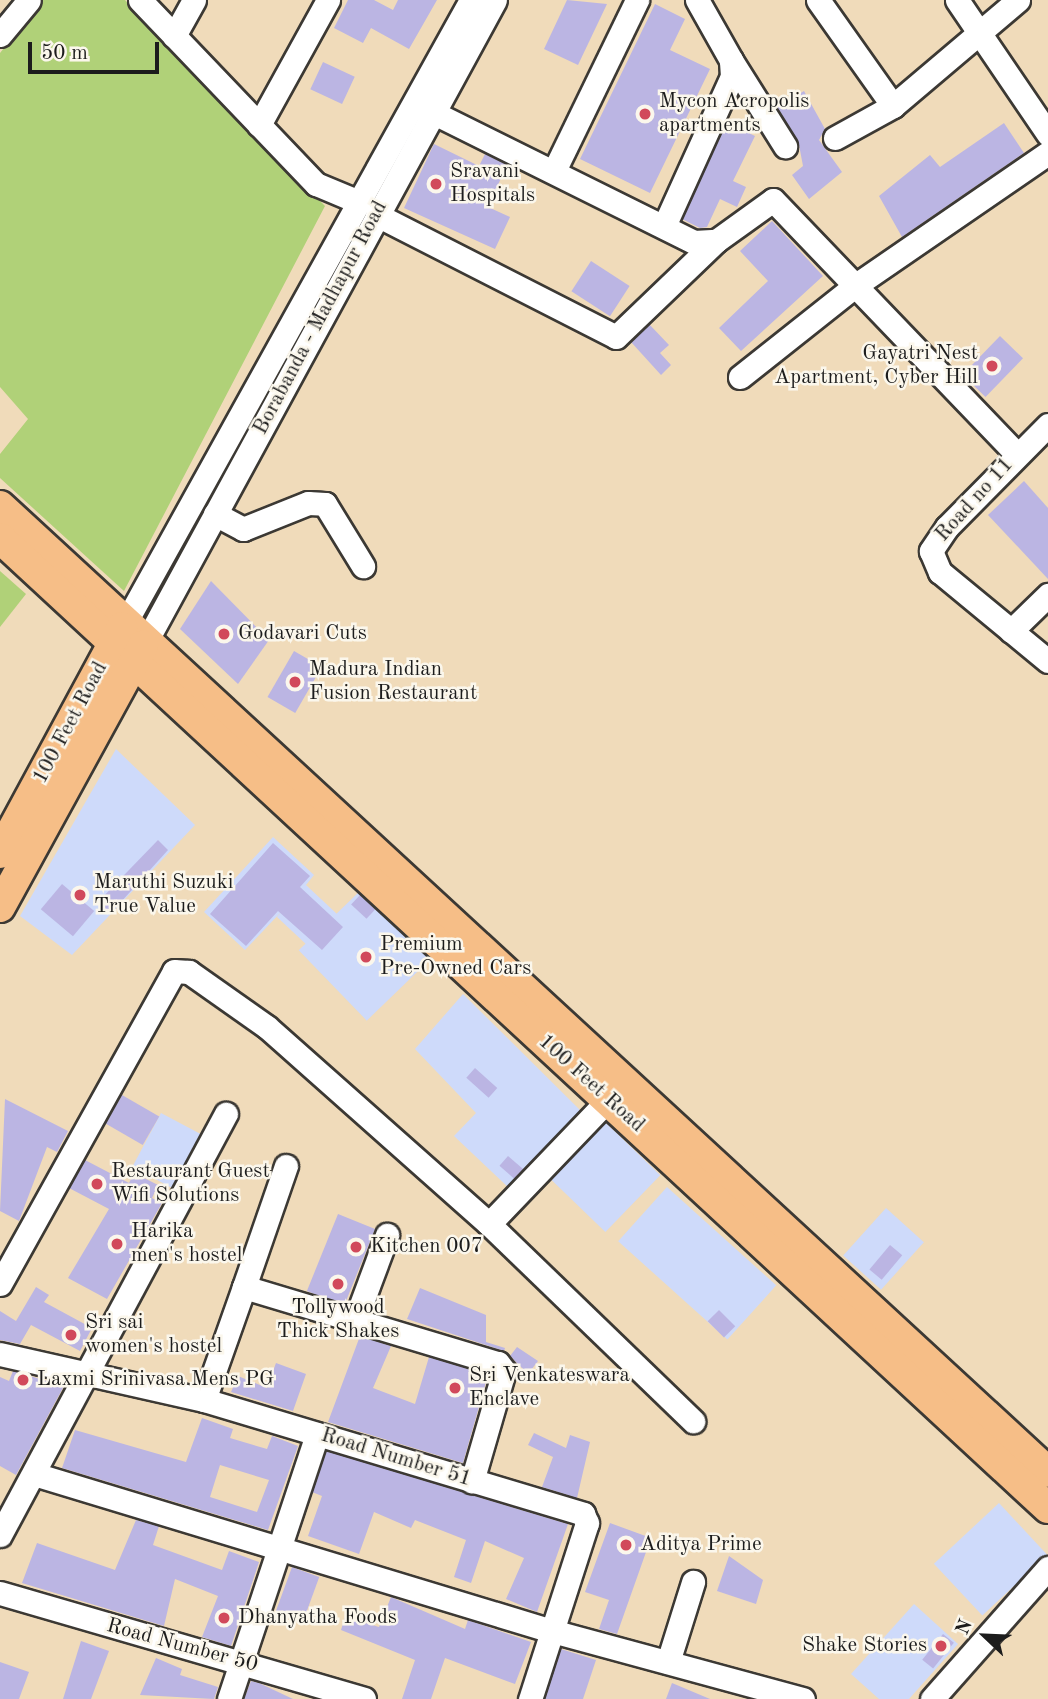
<!DOCTYPE html>
<style>
body{margin:0}
#map{position:relative;width:1048px;height:1699px;overflow:hidden;background:#f0dbba;font-family:"Old Standard TT",serif}
div>[style]{position:absolute}
[style*='--x']{left:calc(var(--x)*1px);top:calc(var(--y)*1px);width:calc(var(--w)*1px);rotate:calc(var(--a)*1deg)}
.built>*{inset:0;background:#cedafa;transform-origin:0 0}
.green>*{inset:0;background:#b0d178}
.building>*{inset:0;background:#bbb5e3;transform-origin:0 0}
.roads{filter:drop-shadow(2px 0 #3c3934) drop-shadow(-2px 0 #3c3934) drop-shadow(0 2px #3c3934) drop-shadow(0 -2px #3c3934)}
.minor>*{height:23px;margin:-11.5px;padding:0 11.5px;transform-origin:11.5px;border-radius:11.5px;background:#fff}
.major>*{height:30px;margin:-15px;padding:0 15px;transform-origin:15px;border-radius:15px;background:#f6be87}
.dots>*{width:19px;height:19px;translate:-50% -50%;box-sizing:border-box;border:4px solid #fbf7ec;border-radius:50%}
span{translate:-50% -50%;white-space:nowrap;text-align:center;line-height:1.15;-webkit-text-stroke:5px #fbf7ec;paint-order:stroke}
.poi-label{font-size:21px;color:#1c1c1c}
.left{translate:0 -50%;text-align:left}
.right{translate:-100% -50%;text-align:right}
.street-label{font-size:21px;color:#1c1c1c}
.north{position:absolute;left:950px;top:1601px;width:70px;height:70px;-webkit-text-stroke:5px #fbf7ec;paint-order:stroke;rotate:293deg;font-size:19px;font-weight:700;line-height:28px;text-align:center;color:#1c1c1c}
.north::after{content:'';display:block;margin:auto;width:24px;height:32px;background:#1c1c1c;clip-path:polygon(50% 0,100% 100%,50% 72%,0 100%)}
.scale{position:absolute;left:28px;top:42px;width:131px;height:32px;box-sizing:border-box;border:4px solid #1c1c1c;border-top:0;padding-left:9px;font-size:21px;line-height:24px;white-space:nowrap;color:#1c1c1c;-webkit-text-stroke:5px #fbf7ec;paint-order:stroke}
</style>
<div id="map">
<div class="built">
<i style="clip-path:polygon(116px 749px,195px 825px,72px 955px,20px 916px)"></i>
<i style="clip-path:polygon(273px 837px,314px 875px,306px 885px,337px 914px,308px 946px,277px 917px,282px 911px,245px 950px,204px 912px)"></i>
<i style="left:362px;top:889px;width:98px;height:88px;rotate:46deg"></i>
<i style="clip-path:polygon(463px 994px,581px 1111px,510px 1189px,454px 1136px,476px 1113px,415px 1049px)"></i>
<i style="left:161px;top:1113px;width:47px;height:61px;rotate:28deg"></i>
<i style="left:602px;top:1119px;width:81px;height:79px;rotate:44deg"></i>
<i style="left:667px;top:1187px;width:147px;height:73px;rotate:42deg"></i>
<i style="left:886px;top:1208px;width:51px;height:64px;rotate:42deg"></i>
<i style="left:999px;top:1503px;width:71px;height:89px;rotate:47deg"></i>
<i style="clip-path:polygon(914px 1604px,958px 1644px,909px 1699px,879px 1699px,851px 1674px)"></i>
</div>
<div class="green">
<i style="clip-path:polygon(43px 0,125px 0,325px 206px,124px 591px,0 478px,0 454px,28px 419px,0 387px,0 53px)"></i>
<i style="clip-path:polygon(0 571px,26px 594px,0 627px)"></i>
</div>
<div class="building">
<i style="clip-path:polygon(348px 0,374px 0,393px 10px,398px 0,437px 0,409px 49px,371px 28px,363px 43px,334px 28px)"></i>
<i style="clip-path:polygon(567px 0,607px 4px,578px 65px,544px 49px)"></i>
<i style="clip-path:polygon(655px 4px,685px 19px,670px 50px,710px 69px,650px 193px,580px 159px)"></i>
<i style="left:323px;top:62px;width:35px;height:30px;rotate:25deg"></i>
<i style="clip-path:polygon(804px 91px,825px 129px,819px 140px,842px 172px,809px 199px,792px 175px,803px 166px,799px 145px,777px 107px)"></i>
<i style="clip-path:polygon(726px 122px,755px 136px,733px 181px,746px 187px,737px 207px,720px 199px,707px 227px,700px 228px,682px 219px)"></i>
<i style="clip-path:polygon(1004px 123px,1024px 153px,902px 237px,879px 196px,930px 155px,940px 167px)"></i>
<i style="clip-path:polygon(434px 144px,479px 166px,485px 154px,507px 165px,488px 207px,510px 217px,495px 249px,404px 208px)"></i>
<i style="clip-path:polygon(772px 221px,823px 276px,741px 351px,719px 328px,768px 281px,740px 251px)"></i>
<i style="left:591px;top:261px;width:46px;height:36px;rotate:33deg"></i>
<i style="clip-path:polygon(649px 324px,669px 345px,660px 353px,671px 365px,661px 375px,631px 342px)"></i>
<i style="left:1000px;top:336px;width:32px;height:54px;rotate:44deg"></i>
<i style="clip-path:polygon(1024px 481px,1048px 508px,1048px 579px,988px 515px)"></i>
<i style="clip-path:polygon(211px 581px,269px 640px,238px 684px,180px 629px)"></i>
<i style="left:294px;top:651px;width:32px;height:53px;rotate:30deg"></i>
<i style="clip-path:polygon(158px 840px,168px 850px,111px 913px,98px 902px)"></i>
<i style="clip-path:polygon(273px 843px,310px 876px,300px 887px,343px 927px,322px 950px,278px 911px,246px 946px,210px 914px)"></i>
<i style="left:62px;top:884px;width:42px;height:33px;rotate:40deg"></i>
<i style="left:360px;top:895px;width:21px;height:13px;rotate:43deg"></i>
<i style="left:475px;top:1068px;width:30px;height:13px;rotate:42deg"></i>
<i style="left:122px;top:1095px;width:43px;height:33px;rotate:30deg"></i>
<i style="clip-path:polygon(5px 1099px,68px 1131px,57px 1152px,47px 1147px,19px 1221px,0 1211px)"></i>
<i style="left:508px;top:1156px;width:20px;height:13px;rotate:41deg"></i>
<i style="clip-path:polygon(85px 1160px,129px 1183px,134px 1173px,158px 1185px,152px 1198px,162px 1203px,107px 1299px,68px 1278px,109px 1209px,69px 1188px)"></i>
<i style="left:338px;top:1214px;width:40px;height:83px;rotate:22deg"></i>
<i style="left:890px;top:1245px;width:16px;height:32px;rotate:40deg"></i>
<i style="clip-path:polygon(36px 1287px,49px 1295px,44px 1302px,92px 1328px,80px 1351px,31px 1325px,20px 1344px,0 1340px,0 1311px,16px 1321px)"></i>
<i style="clip-path:polygon(420px 1288px,486px 1315px,486px 1342px,505px 1348px,504px 1351px,407px 1319px)"></i>
<i style="left:719px;top:1310px;width:23px;height:16px;rotate:45deg"></i>
<i style="clip-path:polygon(360px 1336px,391px 1346px,373px 1388px,415px 1404px,429px 1357px,488px 1375px,463px 1463px,328px 1422px)"></i>
<i style="clip-path:polygon(517px 1347px,538px 1361px,528px 1374px,510px 1356px)"></i>
<i style="clip-path:polygon(276px 1363px,306px 1374px,293px 1411px,231px 1392px,238px 1376px,267px 1388px)"></i>
<i style="clip-path:polygon(13px 1371px,64px 1386px,16px 1475px,0 1466px,0 1377px,9px 1381px)"></i>
<i style="clip-path:polygon(evenodd,202px 1418px,233px 1429px,230px 1438px,267px 1449px,272px 1436px,298px 1446px,268px 1530px,62px 1468px,75px 1430px,186px 1462px,202px 1418px,220px 1465px,269px 1480px,257px 1512px,210px 1497px,220px 1465px)"></i>
<i style="clip-path:polygon(534px 1433px,566px 1448px,570px 1435px,590px 1442px,577px 1498px,542px 1487px,553px 1457px,528px 1445px)"></i>
<i style="clip-path:polygon(326px 1451px,568px 1524px,537px 1612px,506px 1599px,524px 1558px,485px 1541px,471px 1583px,454px 1577px,466px 1540px,415px 1520px,411px 1528px,374px 1512px,359px 1554px,308px 1536px,322px 1496px,312px 1492px)"></i>
<i style="clip-path:polygon(136px 1520px,159px 1526px,153px 1545px,222px 1570px,229px 1551px,259px 1562px,231px 1646px,202px 1637px,218px 1596px,175px 1579px,164px 1626px,22px 1583px,37px 1543px,115px 1570px)"></i>
<i style="clip-path:polygon(610px 1523px,651px 1538px,617px 1634px,599px 1629px,609px 1600px,585px 1592px)"></i>
<i style="clip-path:polygon(729px 1556px,763px 1580px,756px 1604px,717px 1591px)"></i>
<i style="left:292px;top:1567px;width:29px;height:48px;rotate:20deg"></i>
<i style="clip-path:polygon(391px 1597px,465px 1629px,468px 1620px,531px 1642px,515px 1684px,445px 1658px,431px 1699px,402px 1699px,415px 1660px,341px 1630px,345px 1617px,379px 1627px)"></i>
<i style="left:943px;top:1634px;width:14px;height:33px;rotate:39deg"></i>
<i style="clip-path:polygon(81px 1641px,109px 1651px,91px 1699px,63px 1699px)"></i>
<i style="clip-path:polygon(561px 1649px,596px 1660px,583px 1699px,545px 1699px)"></i>
<i style="clip-path:polygon(156px 1658px,182px 1669px,180px 1675px,218px 1687px,214px 1699px,140px 1695px)"></i>
<i style="clip-path:polygon(0 1662px,29px 1672px,19px 1699px,0 1699px)"></i>
<i style="clip-path:polygon(251px 1681px,259px 1683px,293px 1699px,244px 1699px)"></i>
<i style="clip-path:polygon(672px 1683px,710px 1699px,666px 1699px)"></i>
</div>
<div class="roads">
<div class="minor">
<i style="--x:140;--y:0;--w:255;--a:46.3"></i>
<i style="--x:316;--y:184;--w:47;--a:22.7"></i>
<i style="--x:818;--y:0;--w:130;--a:54.7"></i>
<i style="--x:957;--y:0;--w:162;--a:55.8"></i>
<i style="--x:0;--y:35;--w:45;--a:-50.4"></i>
<i style="--x:174;--y:36;--w:41;--a:-60.9"></i>
<i style="--x:731;--y:60;--w:102;--a:57.9"></i>
<i style="--x:432;--y:112;--w:292;--a:26.4"></i>
<i style="--x:694;--y:242;--w:22;--a:-3"></i>
<i style="--x:716;--y:241;--w:70;--a:-35.7"></i>
<i style="--x:773;--y:200;--w:352;--a:46.2"></i>
<i style="--x:259;--y:125;--w:143;--a:-61.1"></i>
<i style="--x:835;--y:138;--w:66;--a:-28.9"></i>
<i style="--x:893;--y:106;--w:164;--a:-40.3"></i>
<i style="--x:555;--y:169;--w:188;--a:-64.1"></i>
<i style="--x:377;--y:215;--w:268;--a:27"></i>
<i style="--x:616;--y:337;--w:139;--a:-43.8"></i>
<i style="--x:665;--y:224;--w:162;--a:-65.6"></i>
<i style="--x:732;--y:76;--w:16;--a:-94"></i>
<i style="--x:731;--y:60;--w:69;--a:-119.5"></i>
<i style="--x:740;--y:377;--w:148;--a:-38.4"></i>
<i style="--x:856;--y:285;--w:233;--a:-34.5"></i>
<i style="--x:1048;--y:425;--w:144;--a:134.7"></i>
<i style="--x:947;--y:527;--w:29;--a:124"></i>
<i style="--x:931;--y:551;--w:23;--a:67"></i>
<i style="--x:940;--y:572;--w:140;--a:39.5"></i>
<i style="--x:215;--y:514;--w:32;--a:28"></i>
<i style="--x:243;--y:529;--w:70;--a:-21.8"></i>
<i style="--x:308;--y:503;--w:17;--a:3"></i>
<i style="--x:325;--y:504;--w:73;--a:58.5"></i>
<i style="--x:128;--y:618;--w:707;--a:-60.97"></i>
<i style="--x:1011;--y:631;--w:52;--a:-44.2"></i>
<i style="--x:148;--y:638;--w:726;--a:-61.46"></i>
<i style="--x:489;--y:1224;--w:284;--a:44"></i>
<i style="--x:0;--y:1284;--w:358;--a:-60.9"></i>
<i style="--x:174;--y:971;--w:15;--a:4"></i>
<i style="--x:189;--y:972;--w:95;--a:35.2"></i>
<i style="--x:267;--y:1027;--w:297;--a:41.6"></i>
<i style="--x:489;--y:1224;--w:173;--a:-46.2"></i>
<i style="--x:244;--y:1287;--w:128;--a:-70.9"></i>
<i style="--x:355;--y:1321;--w:92;--a:-69.6"></i>
<i style="--x:0;--y:1354;--w:209;--a:12.7"></i>
<i style="--x:204;--y:1400;--w:396;--a:16.7"></i>
<i style="--x:583;--y:1514;--w:10;--a:66"></i>
<i style="--x:587;--y:1523;--w:185;--a:107.9"></i>
<i style="--x:204;--y:1400;--w:120;--a:-70.5"></i>
<i style="--x:244;--y:1287;--w:265;--a:16.7"></i>
<i style="--x:498;--y:1363;--w:10;--a:53"></i>
<i style="--x:504;--y:1371;--w:115;--a:106.2"></i>
<i style="--x:34;--y:1474;--w:541;--a:16.86"></i>
<i style="--x:552;--y:1631;--w:260;--a:15.2"></i>
<i style="--x:0;--y:1535;--w:478;--a:-61.8"></i>
<i style="--x:0;--y:1593;--w:379;--a:16.2"></i>
<i style="--x:668;--y:1662;--w:84;--a:-72.6"></i>
<i style="--x:229;--y:1699;--w:279;--a:-71.6"></i>
<i style="--x:932;--y:1699;--w:175;--a:-48.5"></i>
</div>
<div class="major">
<i style="--x:0;--y:506;--w:1425;--a:42.67"></i>
<i style="--x:0;--y:538;--w:1428;--a:42.79"></i>
<i style="--x:0;--y:853;--w:257;--a:-61.6"></i>
<i style="--x:0;--y:907;--w:298;--a:-61.3"></i>
</div>
</div>
<div class="dots">
<i style="left:645px;top:114px;background:#d1495b"></i>
<i style="left:436px;top:184px;background:#d1495b"></i>
<i style="left:992px;top:366px;background:#d1495b"></i>
<i style="left:224px;top:634px;background:#d1495b"></i>
<i style="left:295px;top:682px;background:#d1495b"></i>
<i style="left:80px;top:895px;background:#d1495b"></i>
<i style="left:366px;top:957px;background:#d1495b"></i>
<i style="left:97px;top:1184px;background:#d1495b"></i>
<i style="left:117px;top:1244px;background:#d1495b"></i>
<i style="left:356px;top:1247px;background:#d1495b"></i>
<i style="left:338px;top:1284px;background:#d1495b"></i>
<i style="left:71px;top:1335px;background:#d1495b"></i>
<i style="left:23px;top:1380px;background:#d1495b"></i>
<i style="left:455px;top:1388px;background:#d1495b"></i>
<i style="left:626px;top:1545px;background:#d1495b"></i>
<i style="left:224px;top:1618px;background:#d1495b"></i>
<i style="left:941px;top:1646px;background:#d1495b"></i>
</div>
<div class="poi-label">
<span class="left" style="left:659px;top:114px">Mycon Acropolis<br>apartments</span>
<span class="left" style="left:450px;top:184px">Sravani<br>Hospitals</span>
<span class="right" style="left:978px;top:366px">Gayatri Nest<br>Apartment, Cyber Hill</span>
<span class="left" style="left:238px;top:634px">Godavari Cuts</span>
<span class="left" style="left:309px;top:682px">Madura Indian<br>Fusion Restaurant</span>
<span class="left" style="left:94px;top:895px">Maruthi Suzuki<br>True Value</span>
<span class="left" style="left:380px;top:957px">Premium<br>Pre-Owned Cars</span>
<span class="left" style="left:111px;top:1184px">Restaurant Guest<br>Wifi Solutions</span>
<span class="left" style="left:131px;top:1244px">Harika<br>men's hostel</span>
<span class="left" style="left:370px;top:1247px">Kitchen 007</span>
<span style="left:338px;top:1320px">Tollywood<br>Thick Shakes</span>
<span class="left" style="left:85px;top:1335px">Sri sai<br>women's hostel</span>
<span class="left" style="left:469px;top:1388px">Sri Venkateswara<br>Enclave</span>
<span class="left" style="left:37px;top:1380px">Laxmi Srinivasa Mens PG</span>
<span class="left" style="left:640px;top:1545px">Aditya Prime</span>
<span class="left" style="left:238px;top:1618px">Dhanyatha Foods</span>
<span class="right" style="left:927px;top:1646px">Shake Stories</span>
</div>
<div class="street-label">
<span style="left:321px;top:318px;rotate:-62deg">Borabanda - Madhapur Road</span>
<span style="left:975px;top:500px;rotate:-48deg">Road no 11</span>
<span style="left:71px;top:723px;rotate:-62deg">100 Feet Road</span>
<span style="left:591px;top:1084px;rotate:42deg">100 Feet Road</span>
<span style="left:396px;top:1458px;rotate:17deg">Road Number 51</span>
<span style="left:182px;top:1646px;rotate:15deg">Road Number 50</span>
</div>
<div class="north">N</div>
<div class="scale">50 m</div>
</div>
